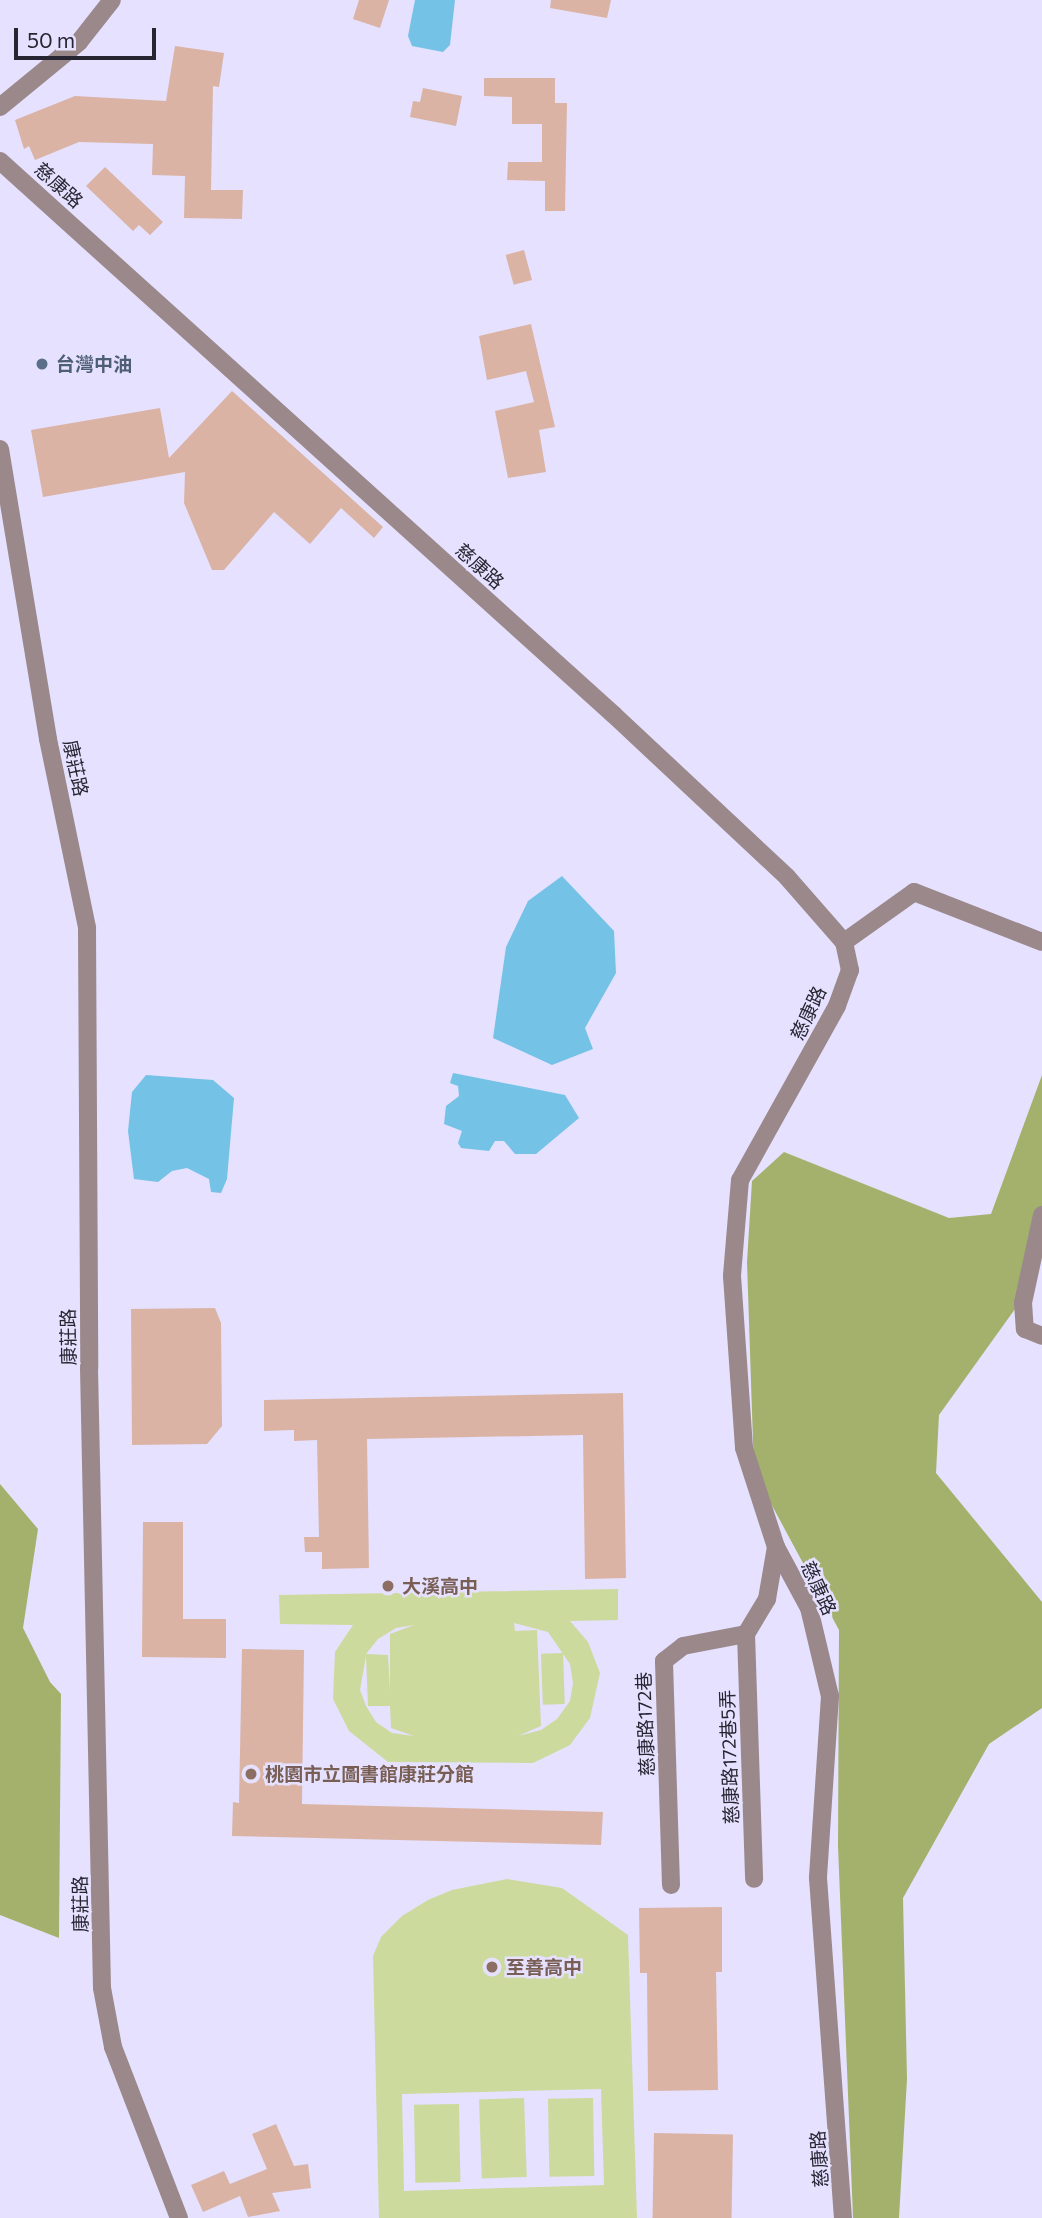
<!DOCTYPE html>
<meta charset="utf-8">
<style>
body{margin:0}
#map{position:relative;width:1042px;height:2218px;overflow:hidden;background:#e5e1fe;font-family:Commissioner,"Noto Sans TC",sans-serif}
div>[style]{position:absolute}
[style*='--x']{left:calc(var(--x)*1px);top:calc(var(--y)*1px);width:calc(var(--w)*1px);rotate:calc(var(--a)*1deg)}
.green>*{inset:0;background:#ccda9d;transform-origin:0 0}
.forest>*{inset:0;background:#a3b16d}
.water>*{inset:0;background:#75c2e7}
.building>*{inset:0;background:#dab3a5;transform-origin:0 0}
.minor>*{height:18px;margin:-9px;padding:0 9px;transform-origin:9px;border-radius:9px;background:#9a888b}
.dots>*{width:19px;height:19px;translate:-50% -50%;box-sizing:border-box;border:4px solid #e5e1fe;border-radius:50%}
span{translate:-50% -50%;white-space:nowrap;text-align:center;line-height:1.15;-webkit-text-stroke:5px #e5e1fe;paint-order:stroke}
.street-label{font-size:19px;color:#272532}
.service-label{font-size:19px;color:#4e5e75;font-weight:700}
.left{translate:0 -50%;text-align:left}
.education-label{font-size:19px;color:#785e54;font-weight:700}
.scale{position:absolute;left:14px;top:28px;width:142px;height:32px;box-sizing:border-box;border:4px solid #272532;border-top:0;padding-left:9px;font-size:21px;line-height:24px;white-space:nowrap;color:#272532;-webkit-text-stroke:5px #e5e1fe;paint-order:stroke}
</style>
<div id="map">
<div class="green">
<i style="clip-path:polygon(evenodd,618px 1589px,618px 1620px,570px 1621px,588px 1642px,600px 1673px,590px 1718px,570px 1745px,533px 1763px,388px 1762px,349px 1731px,333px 1699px,335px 1652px,353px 1625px,280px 1624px,279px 1595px,618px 1589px,514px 1623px,548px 1632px,570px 1664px,573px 1683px,570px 1701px,557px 1719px,541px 1730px,518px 1736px,541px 1726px,537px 1630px,515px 1631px,514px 1623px,618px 1589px,414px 1625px,390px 1634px,390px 1693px,388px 1655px,366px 1654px,378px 1639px,396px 1628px,414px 1625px,618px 1589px,366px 1656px,368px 1706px,390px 1706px,391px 1728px,414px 1736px,392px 1733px,376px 1722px,366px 1706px,360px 1690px,366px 1656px)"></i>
<i style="left:563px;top:1653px;width:51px;height:22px;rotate:88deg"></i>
<i style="clip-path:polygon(evenodd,507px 1879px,562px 1888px,628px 1935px,637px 2218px,379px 2218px,373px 1956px,381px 1937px,402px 1916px,428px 1900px,452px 1890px,507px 1879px,601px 2089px,604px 2185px,404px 2191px,402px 2094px,601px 2089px)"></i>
<i style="left:524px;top:2098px;width:79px;height:45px;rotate:88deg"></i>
<i style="left:593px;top:2098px;width:78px;height:45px;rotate:89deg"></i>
<i style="left:459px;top:2104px;width:78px;height:45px;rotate:89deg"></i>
</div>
<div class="forest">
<i style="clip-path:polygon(1042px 1075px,1042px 1238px,1015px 1309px,939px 1415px,936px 1473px,1042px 1602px,1042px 1708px,989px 1744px,903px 1898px,907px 2079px,899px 2218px,853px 2218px,838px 1846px,839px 1630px,754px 1472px,747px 1262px,752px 1181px,784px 1152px,949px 1218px,991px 1214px)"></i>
<i style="clip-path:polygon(0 1484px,38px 1529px,23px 1628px,50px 1682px,61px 1694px,59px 1938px,0 1915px)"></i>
</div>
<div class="water">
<i style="clip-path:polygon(415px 0,455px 0,450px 45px,443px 52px,412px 46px,408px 36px)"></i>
<i style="clip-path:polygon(562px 876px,614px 931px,616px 973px,585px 1028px,593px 1049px,552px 1065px,493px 1038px,506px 947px,528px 901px)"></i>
<i style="clip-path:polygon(453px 1073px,565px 1095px,579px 1118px,536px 1154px,515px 1154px,504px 1141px,495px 1141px,489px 1151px,461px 1148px,458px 1143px,462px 1131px,444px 1124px,446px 1106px,459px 1096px,458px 1086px,450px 1083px)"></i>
<i style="clip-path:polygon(146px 1075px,213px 1080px,234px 1098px,227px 1179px,221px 1193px,211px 1192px,209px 1179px,187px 1168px,172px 1171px,158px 1182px,134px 1179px,128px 1131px,132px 1092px)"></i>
</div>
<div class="building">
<i style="clip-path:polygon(359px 0,389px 0,380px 28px,353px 19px)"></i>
<i style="clip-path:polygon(551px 0,611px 0,607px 18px,550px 8px)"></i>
<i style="clip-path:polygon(175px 46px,224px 53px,219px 87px,213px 86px,211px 190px,243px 190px,242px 219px,184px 218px,185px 176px,152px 175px,153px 144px,79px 142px,35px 160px,29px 146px,24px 149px,15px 120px,75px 96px,166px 101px)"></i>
<i style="clip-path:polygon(484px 78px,555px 78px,555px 103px,567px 103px,565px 211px,545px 211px,545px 181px,507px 180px,508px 162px,542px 162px,542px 124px,512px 124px,512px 97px,484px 96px)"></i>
<i style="clip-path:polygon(423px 88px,462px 96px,456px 126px,410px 117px,413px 101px,420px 102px)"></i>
<i style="clip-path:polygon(105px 167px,163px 222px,150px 235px,139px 225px,133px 231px,86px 186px)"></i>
<i style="left:524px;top:250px;width:31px;height:19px;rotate:75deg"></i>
<i style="clip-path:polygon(531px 324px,555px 427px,539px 430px,546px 472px,508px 478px,495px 411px,534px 402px,526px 371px,487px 380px,479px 336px)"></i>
<i style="clip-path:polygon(232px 391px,383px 527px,374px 538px,341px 508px,310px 544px,274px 512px,224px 570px,212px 570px,184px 503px,185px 472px,43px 497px,31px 430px,160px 408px,169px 458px)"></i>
<i style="clip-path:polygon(215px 1308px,221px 1323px,222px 1426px,207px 1444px,132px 1445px,131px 1309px)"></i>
<i style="clip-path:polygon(623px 1393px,626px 1578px,585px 1579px,583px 1435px,367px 1439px,369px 1568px,322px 1569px,322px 1552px,305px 1552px,304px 1537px,319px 1537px,317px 1440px,294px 1441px,294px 1430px,264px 1431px,264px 1400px)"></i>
<i style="clip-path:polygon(143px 1522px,183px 1522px,183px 1619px,226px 1619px,226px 1658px,142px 1657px)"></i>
<i style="clip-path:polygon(242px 1649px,304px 1650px,302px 1804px,603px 1812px,601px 1845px,232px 1836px,233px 1802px,239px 1803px)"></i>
<i style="clip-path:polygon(722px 1907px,722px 1972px,716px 1972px,718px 2090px,648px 2091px,647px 1973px,640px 1973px,639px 1908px)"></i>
<i style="clip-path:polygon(276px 2124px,294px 2166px,308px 2164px,311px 2188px,272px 2193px,280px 2211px,248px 2217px,240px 2196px,203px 2212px,191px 2185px,224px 2171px,230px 2184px,267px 2169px,252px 2134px)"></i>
<i style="left:654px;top:2133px;width:79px;height:85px;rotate:1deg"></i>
</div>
<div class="minor">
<i style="--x:0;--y:107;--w:102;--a:-39.4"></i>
<i style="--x:79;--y:42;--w:53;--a:-51.8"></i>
<i style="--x:0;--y:161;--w:827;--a:42.06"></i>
<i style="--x:614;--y:715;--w:237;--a:43.1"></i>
<i style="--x:787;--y:877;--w:86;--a:48.8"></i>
<i style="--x:844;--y:942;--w:29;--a:78"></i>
<i style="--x:850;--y:970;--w:38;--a:110"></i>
<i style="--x:837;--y:1006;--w:199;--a:119.1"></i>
<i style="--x:740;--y:1180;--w:96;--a:94.8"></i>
<i style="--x:732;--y:1276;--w:172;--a:86"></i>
<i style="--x:744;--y:1448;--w:104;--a:72.1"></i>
<i style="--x:776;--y:1547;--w:69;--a:61.6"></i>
<i style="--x:809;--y:1608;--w:90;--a:76.6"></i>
<i style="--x:830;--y:1696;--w:182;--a:93.8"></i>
<i style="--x:818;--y:1878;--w:341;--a:85.8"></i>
<i style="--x:0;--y:449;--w:294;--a:80.6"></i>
<i style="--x:48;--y:739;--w:193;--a:78.3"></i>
<i style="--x:87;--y:928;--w:440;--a:89.7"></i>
<i style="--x:89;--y:1368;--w:620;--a:88.8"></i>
<i style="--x:102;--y:1988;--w:60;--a:79.4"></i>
<i style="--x:113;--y:2047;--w:183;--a:68.9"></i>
<i style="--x:844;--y:942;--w:86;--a:-35.5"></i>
<i style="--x:914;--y:892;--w:137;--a:21.3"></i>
<i style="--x:1042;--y:1215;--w:90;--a:102.2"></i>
<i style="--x:1023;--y:1303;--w:26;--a:86"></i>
<i style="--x:1025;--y:1329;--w:18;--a:22"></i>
<i style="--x:746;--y:1634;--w:245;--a:88.1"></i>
<i style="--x:671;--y:1885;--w:224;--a:-91.8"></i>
<i style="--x:664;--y:1661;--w:24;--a:-38"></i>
<i style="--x:683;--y:1646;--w:64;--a:-10.8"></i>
<i style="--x:746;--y:1634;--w:41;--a:-59"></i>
<i style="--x:767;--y:1599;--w:53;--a:-80.2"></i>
</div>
<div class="dots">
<i style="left:42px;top:364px;background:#5c6f8a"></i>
<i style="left:388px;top:1586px;background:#8d6e63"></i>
<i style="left:251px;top:1774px;background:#8d6e63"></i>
<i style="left:492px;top:1967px;background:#8d6e63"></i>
</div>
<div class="street-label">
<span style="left:59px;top:185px;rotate:42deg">慈康路</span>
<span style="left:480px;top:566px;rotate:42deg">慈康路</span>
<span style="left:76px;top:768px;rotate:78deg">康莊路</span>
<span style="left:808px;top:1013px;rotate:-65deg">慈康路</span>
<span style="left:68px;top:1337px;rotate:-91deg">康莊路</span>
<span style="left:819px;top:1588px;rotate:65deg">慈康路</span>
<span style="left:645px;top:1724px;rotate:-92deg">慈康路172巷</span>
<span style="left:729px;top:1757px;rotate:-92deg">慈康路172巷5弄</span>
<span style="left:80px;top:1904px;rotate:-91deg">康莊路</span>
<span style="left:819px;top:2159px;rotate:-94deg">慈康路</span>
</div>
<div class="service-label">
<span class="left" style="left:56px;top:364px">台灣中油</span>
</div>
<div class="education-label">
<span class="left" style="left:402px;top:1586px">大溪高中</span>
<span class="left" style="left:265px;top:1774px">桃園市立圖書館康莊分館</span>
<span class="left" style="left:506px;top:1967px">至善高中</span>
</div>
<div class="scale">50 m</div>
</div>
